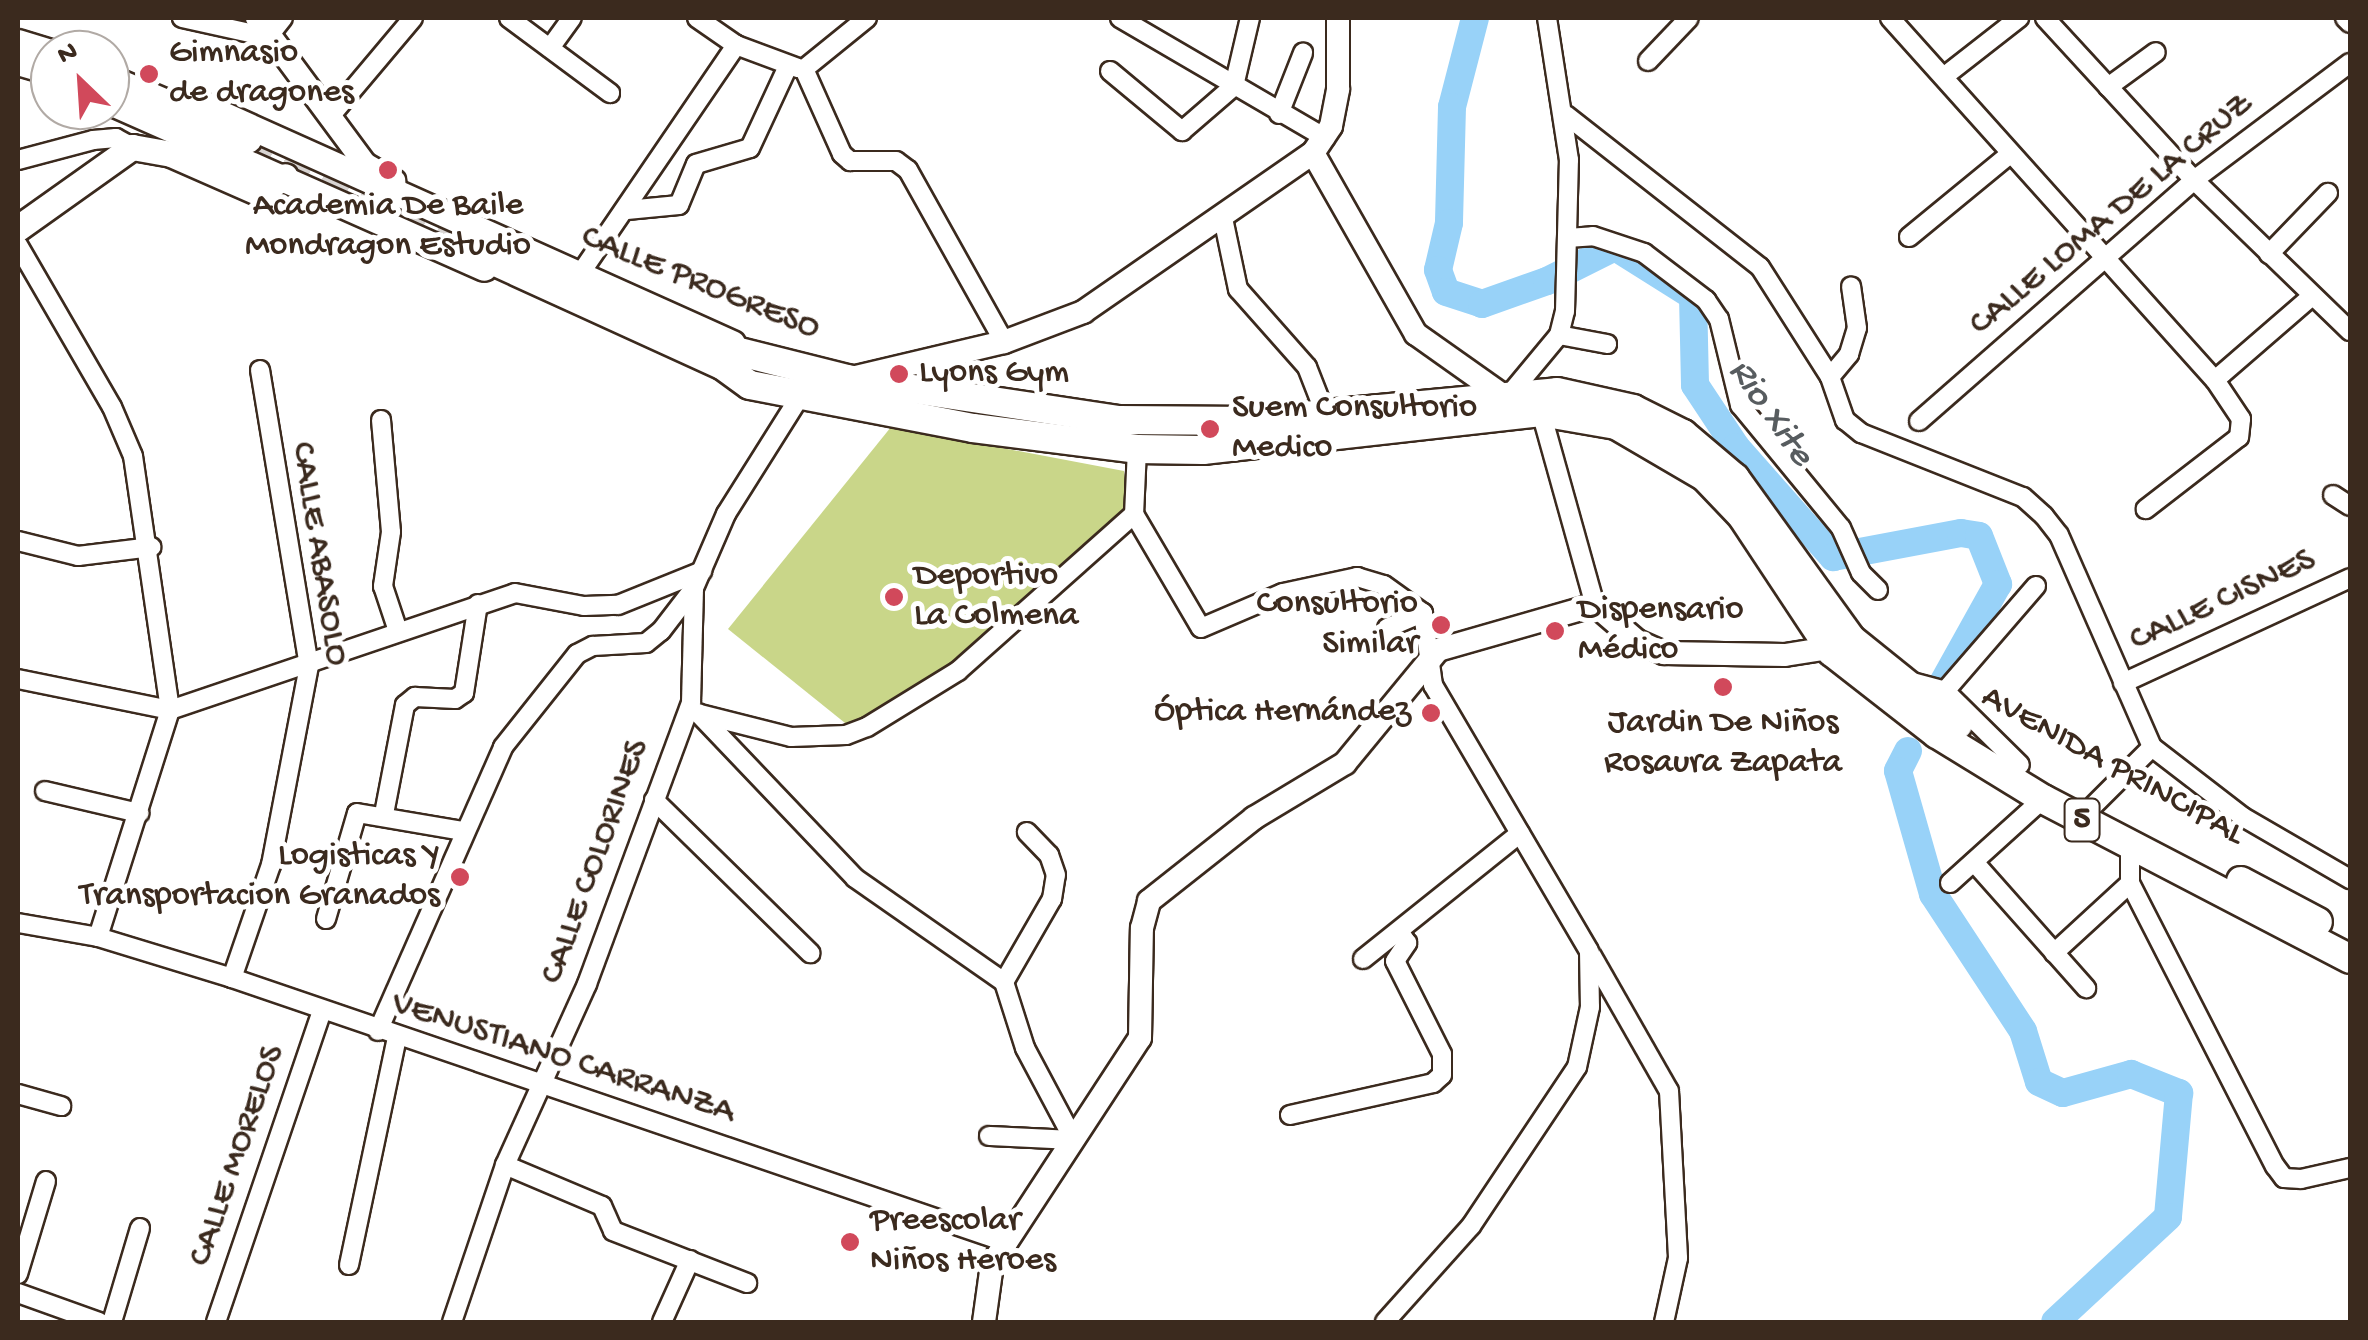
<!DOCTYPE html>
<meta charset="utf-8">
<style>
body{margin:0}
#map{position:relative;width:2368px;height:1340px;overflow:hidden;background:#fff;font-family:"Gochi Hand",sans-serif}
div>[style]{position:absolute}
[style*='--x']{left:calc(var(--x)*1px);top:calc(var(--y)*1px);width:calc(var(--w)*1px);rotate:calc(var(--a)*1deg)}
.green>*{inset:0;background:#c9d689}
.river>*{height:28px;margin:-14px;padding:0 14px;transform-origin:14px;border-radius:14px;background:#98d2f8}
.primary-tunnel>*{height:28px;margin-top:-14px;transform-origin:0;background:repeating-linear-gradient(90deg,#d8d4d2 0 28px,transparent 0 42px)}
.roads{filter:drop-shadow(2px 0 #3b2a1e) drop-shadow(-2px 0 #3b2a1e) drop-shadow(0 2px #3b2a1e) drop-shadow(0 -2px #3b2a1e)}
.minor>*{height:18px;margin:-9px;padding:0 9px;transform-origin:9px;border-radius:9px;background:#fff}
.tertiary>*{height:22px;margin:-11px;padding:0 11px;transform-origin:11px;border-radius:11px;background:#fff}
.secondary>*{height:25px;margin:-12.5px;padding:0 12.5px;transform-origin:12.5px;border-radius:12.5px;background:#fff}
.primary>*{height:28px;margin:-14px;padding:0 14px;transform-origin:14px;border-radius:14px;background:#fff}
.dots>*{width:28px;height:28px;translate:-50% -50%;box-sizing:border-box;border:5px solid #fff;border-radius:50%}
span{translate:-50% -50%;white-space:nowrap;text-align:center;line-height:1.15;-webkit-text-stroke:10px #fff;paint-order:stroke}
.shield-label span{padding:2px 8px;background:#fff;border:2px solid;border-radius:8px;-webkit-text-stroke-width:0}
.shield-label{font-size:32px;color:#3b2a1e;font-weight:700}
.poi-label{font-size:35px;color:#3b2a1e}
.left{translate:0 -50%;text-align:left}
.right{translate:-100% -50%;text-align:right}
.street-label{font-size:35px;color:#3b2a1e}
.water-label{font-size:38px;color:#575c5f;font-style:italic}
.frame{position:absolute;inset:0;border:20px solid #3b2a1e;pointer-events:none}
.north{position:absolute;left:30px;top:30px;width:100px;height:100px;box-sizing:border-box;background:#fff;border:2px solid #b1aaa5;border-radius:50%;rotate:335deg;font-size:28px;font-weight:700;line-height:40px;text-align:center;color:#3b2a1e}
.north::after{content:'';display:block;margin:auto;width:35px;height:45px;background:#d1495b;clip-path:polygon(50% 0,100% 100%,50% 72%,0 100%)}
</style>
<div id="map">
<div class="green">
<i style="clip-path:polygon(891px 427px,1124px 471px,1130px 517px,952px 672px,855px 731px,728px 629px)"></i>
</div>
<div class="river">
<i style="--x:1475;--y:18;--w:92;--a:104.5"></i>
<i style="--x:1452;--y:107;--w:116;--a:91.5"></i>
<i style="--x:1449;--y:223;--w:48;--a:103.2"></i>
<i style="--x:1438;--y:270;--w:23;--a:70"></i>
<i style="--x:1446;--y:292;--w:38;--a:18"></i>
<i style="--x:1482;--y:304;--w:69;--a:-19.5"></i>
<i style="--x:1547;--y:281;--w:76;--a:-26.6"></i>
<i style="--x:1615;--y:247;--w:92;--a:32.1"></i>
<i style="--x:1693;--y:296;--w:89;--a:88.7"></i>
<i style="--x:1695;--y:385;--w:74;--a:56.5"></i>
<i style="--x:1736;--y:447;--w:147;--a:48.6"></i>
<i style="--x:1833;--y:557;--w:130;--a:-10.6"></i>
<i style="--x:1961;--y:533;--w:18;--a:9"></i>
<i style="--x:1979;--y:536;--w:52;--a:68.4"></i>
<i style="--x:1998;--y:584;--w:113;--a:119.1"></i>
<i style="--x:1908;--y:751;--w:22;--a:117"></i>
<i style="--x:1898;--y:771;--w:128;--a:74.1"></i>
<i style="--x:1933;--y:894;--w:164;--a:56.7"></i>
<i style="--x:2023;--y:1031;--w:53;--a:72.6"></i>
<i style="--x:2039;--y:1082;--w:26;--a:25"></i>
<i style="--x:2063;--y:1093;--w:71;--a:-15.6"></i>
<i style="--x:2131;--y:1074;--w:52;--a:21.6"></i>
<i style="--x:2179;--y:1093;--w:124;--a:95.1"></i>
<i style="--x:2168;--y:1217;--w:154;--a:137.1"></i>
</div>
<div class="primary-tunnel">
<i style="--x:248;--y:139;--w:242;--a:24.7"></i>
</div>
<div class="roads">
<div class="minor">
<i style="--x:182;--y:18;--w:88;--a:12.5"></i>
<i style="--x:268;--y:37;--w:24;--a:-52"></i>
<i style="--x:509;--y:18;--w:126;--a:36.6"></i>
<i style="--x:697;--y:18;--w:47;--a:34.7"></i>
<i style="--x:736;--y:45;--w:66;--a:20.4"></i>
<i style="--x:1120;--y:18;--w:238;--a:30.3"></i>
<i style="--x:1890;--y:18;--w:486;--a:48.1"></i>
<i style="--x:2215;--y:380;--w:47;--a:56.3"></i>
<i style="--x:2241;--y:419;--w:18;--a:96"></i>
<i style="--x:2239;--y:437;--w:118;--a:142.3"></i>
<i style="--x:2045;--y:18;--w:220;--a:47.4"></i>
<i style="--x:2194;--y:180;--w:217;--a:44.1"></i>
<i style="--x:2345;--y:18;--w:7;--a:45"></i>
<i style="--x:550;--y:48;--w:37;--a:-54"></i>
<i style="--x:1648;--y:61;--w:59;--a:-46.4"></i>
<i style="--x:804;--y:69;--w:93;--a:65.9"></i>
<i style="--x:842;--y:154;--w:11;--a:41"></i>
<i style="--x:850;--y:161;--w:46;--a:0"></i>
<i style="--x:896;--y:161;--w:15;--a:37"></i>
<i style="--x:908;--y:170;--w:197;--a:60.8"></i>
<i style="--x:804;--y:69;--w:81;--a:-39"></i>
<i style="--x:1110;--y:71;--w:94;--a:39.8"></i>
<i style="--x:1182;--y:131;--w:69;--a:-40.9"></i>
<i style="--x:1234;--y:86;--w:70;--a:-76.8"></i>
<i style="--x:1946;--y:75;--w:93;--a:-38"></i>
<i style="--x:2108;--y:87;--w:59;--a:-36.1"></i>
<i style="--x:333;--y:113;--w:124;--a:-49.9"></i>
<i style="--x:1279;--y:114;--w:66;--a:-68.5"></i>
<i style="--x:1566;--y:115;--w:246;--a:38.1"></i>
<i style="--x:1760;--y:267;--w:130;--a:57.5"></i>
<i style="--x:1830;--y:377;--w:46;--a:70.8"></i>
<i style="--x:1845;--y:420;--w:21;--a:39"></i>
<i style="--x:1861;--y:433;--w:174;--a:21.6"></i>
<i style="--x:2023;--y:497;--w:28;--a:42"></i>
<i style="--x:2044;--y:516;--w:24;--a:52"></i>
<i style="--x:2059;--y:535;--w:232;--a:66.3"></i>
<i style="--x:2152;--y:747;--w:115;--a:37.6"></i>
<i style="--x:2243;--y:817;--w:124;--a:30.1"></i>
<i style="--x:18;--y:160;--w:78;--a:-14.9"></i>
<i style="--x:93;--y:140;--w:23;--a:-5"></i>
<i style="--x:116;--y:138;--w:18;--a:29"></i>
<i style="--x:627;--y:210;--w:52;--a:-5.5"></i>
<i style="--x:679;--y:205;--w:44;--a:-67.5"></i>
<i style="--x:696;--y:164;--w:56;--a:-16.5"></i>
<i style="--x:750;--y:148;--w:90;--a:-65.1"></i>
<i style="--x:1223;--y:218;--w:73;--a:78.1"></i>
<i style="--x:1238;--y:289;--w:104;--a:48.5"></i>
<i style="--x:1307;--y:367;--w:49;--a:68.6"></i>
<i style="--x:1909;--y:237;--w:129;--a:-39.4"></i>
<i style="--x:1567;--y:238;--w:26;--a:-4"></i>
<i style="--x:1593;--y:236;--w:54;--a:18.4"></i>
<i style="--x:1644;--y:253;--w:78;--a:37.2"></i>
<i style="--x:1706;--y:300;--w:23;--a:56"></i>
<i style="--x:1719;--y:319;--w:89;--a:76.3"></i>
<i style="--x:1740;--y:405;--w:159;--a:50.6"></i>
<i style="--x:1841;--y:528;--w:49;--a:66"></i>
<i style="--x:1861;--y:573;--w:24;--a:45"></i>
<i style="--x:18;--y:245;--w:187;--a:59.9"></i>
<i style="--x:112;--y:407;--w:53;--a:66.8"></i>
<i style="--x:133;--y:456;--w:257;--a:81.7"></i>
<i style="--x:170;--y:710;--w:238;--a:107.6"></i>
<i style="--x:2269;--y:254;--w:85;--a:-46"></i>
<i style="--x:578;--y:277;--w:281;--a:-55.7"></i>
<i style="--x:1559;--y:335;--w:49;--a:10.6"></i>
<i style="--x:1830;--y:377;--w:30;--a:-50"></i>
<i style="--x:1849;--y:354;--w:27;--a:-73"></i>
<i style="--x:1857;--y:328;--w:42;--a:-98.1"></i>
<i style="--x:2215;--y:380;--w:128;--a:-40.9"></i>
<i style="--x:1510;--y:394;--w:77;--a:-50.3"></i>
<i style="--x:1559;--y:335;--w:25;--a:-76"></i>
<i style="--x:1565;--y:311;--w:151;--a:-88.5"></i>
<i style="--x:1569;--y:160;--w:144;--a:-98.8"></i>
<i style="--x:1541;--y:412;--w:200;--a:74.4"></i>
<i style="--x:381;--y:420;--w:112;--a:84.9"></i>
<i style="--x:391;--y:532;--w:55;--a:98.4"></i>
<i style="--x:383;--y:586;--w:44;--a:71.6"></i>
<i style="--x:1919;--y:421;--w:366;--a:-41.2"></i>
<i style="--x:2194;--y:180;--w:195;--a:-36.9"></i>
<i style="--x:1137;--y:449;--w:65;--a:92.6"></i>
<i style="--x:1134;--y:514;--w:132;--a:59.6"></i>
<i style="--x:1201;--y:628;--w:89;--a:-23.1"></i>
<i style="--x:1283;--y:593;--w:76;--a:-12.2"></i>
<i style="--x:1357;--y:577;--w:28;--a:17"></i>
<i style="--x:1384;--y:585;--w:48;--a:35.7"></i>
<i style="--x:1423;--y:613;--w:73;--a:82.1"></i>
<i style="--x:1433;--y:685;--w:308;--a:59.6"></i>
<i style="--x:1589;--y:951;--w:56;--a:89"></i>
<i style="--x:1590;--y:1007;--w:61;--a:102.2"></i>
<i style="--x:1577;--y:1067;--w:191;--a:123.7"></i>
<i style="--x:1471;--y:1226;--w:129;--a:131.9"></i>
<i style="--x:2333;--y:495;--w:20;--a:33"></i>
<i style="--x:18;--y:541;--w:62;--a:14"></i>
<i style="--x:78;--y:556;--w:74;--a:-7"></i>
<i style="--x:1387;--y:628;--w:39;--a:-23"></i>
<i style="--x:18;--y:679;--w:155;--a:11.5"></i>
<i style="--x:170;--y:710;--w:364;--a:-18.7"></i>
<i style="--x:515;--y:593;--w:70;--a:10.7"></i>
<i style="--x:584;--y:606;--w:34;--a:-2"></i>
<i style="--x:618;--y:605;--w:91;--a:-22"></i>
<i style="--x:1912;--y:682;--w:34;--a:15"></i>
<i style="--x:1945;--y:691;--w:105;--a:44.6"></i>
<i style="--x:2123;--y:683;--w:250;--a:-24.8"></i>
<i style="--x:1945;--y:691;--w:139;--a:-49.1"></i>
<i style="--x:698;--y:713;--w:228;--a:46.4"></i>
<i style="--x:855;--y:878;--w:182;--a:34.9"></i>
<i style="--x:1004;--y:982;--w:69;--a:72.3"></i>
<i style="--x:1025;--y:1048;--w:104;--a:62"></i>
<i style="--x:700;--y:714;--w:94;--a:14.2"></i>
<i style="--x:791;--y:737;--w:55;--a:-2.1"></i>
<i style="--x:846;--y:735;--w:22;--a:-21"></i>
<i style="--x:867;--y:727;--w:107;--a:-31.6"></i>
<i style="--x:958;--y:671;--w:236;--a:-41.7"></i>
<i style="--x:45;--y:791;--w:97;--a:13.2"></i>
<i style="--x:654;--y:800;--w:219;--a:44.4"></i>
<i style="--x:2094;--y:805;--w:82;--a:-45"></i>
<i style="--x:384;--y:814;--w:111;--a:-79.1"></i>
<i style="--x:405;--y:705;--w:13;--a:-39"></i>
<i style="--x:415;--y:697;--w:40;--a:2.9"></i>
<i style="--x:455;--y:699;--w:11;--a:-34"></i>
<i style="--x:464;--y:693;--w:90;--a:-81.1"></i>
<i style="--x:2130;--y:845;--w:38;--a:90"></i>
<i style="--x:2130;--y:883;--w:318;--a:62.9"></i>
<i style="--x:2275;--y:1166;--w:15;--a:53"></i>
<i style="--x:2284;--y:1178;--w:17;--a:3"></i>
<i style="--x:2301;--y:1179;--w:50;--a:-12.7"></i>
<i style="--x:1974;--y:862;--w:169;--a:48.4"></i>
<i style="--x:1950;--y:883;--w:125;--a:-42.1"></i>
<i style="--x:326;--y:919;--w:110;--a:-73.7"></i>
<i style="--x:357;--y:813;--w:108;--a:9.6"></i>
<i style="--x:18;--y:923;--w:81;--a:9.9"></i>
<i style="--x:98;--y:937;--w:140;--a:17"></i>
<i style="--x:232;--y:978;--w:820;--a:18.85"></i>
<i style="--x:2054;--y:953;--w:103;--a:-42.6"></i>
<i style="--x:1592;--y:956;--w:155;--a:60.3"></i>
<i style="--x:1669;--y:1091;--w:167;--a:86.9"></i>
<i style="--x:1678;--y:1258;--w:66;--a:102.3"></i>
<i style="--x:1363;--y:959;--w:201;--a:-38.7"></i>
<i style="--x:232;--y:978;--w:120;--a:-71"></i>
<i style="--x:271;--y:865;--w:203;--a:-79.2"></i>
<i style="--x:309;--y:666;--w:300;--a:-99.4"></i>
<i style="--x:1004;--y:982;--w:96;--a:-60"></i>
<i style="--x:1052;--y:899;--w:24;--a:-81"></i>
<i style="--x:1056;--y:875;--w:21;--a:-109"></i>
<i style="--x:1049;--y:855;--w:32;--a:-134"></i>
<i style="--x:378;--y:1031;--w:310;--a:-66.2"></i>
<i style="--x:503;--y:747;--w:119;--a:-51.5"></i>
<i style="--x:577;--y:654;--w:18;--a:-27"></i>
<i style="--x:593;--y:646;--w:53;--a:-3.2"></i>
<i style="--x:646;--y:643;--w:19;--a:-39"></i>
<i style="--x:661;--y:631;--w:54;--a:-52.5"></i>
<i style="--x:694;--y:588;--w:81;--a:-66.6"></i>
<i style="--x:726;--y:514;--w:137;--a:-57.8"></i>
<i style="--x:18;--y:1094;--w:45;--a:15.6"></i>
<i style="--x:1290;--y:1115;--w:147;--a:-12.6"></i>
<i style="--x:1433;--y:1083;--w:12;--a:-42"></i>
<i style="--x:1442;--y:1075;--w:21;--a:-90"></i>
<i style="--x:1442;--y:1054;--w:104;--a:-116.8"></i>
<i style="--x:1395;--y:961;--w:22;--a:-56"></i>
<i style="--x:1407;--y:943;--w:14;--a:-124"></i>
<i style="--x:989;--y:1136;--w:85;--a:2.7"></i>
<i style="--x:505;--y:1165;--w:105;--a:22.9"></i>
<i style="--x:602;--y:1206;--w:27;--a:66"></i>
<i style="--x:613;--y:1231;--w:144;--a:21.2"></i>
<i style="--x:349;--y:1265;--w:232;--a:-78.1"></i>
<i style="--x:18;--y:1274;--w:97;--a:-73.2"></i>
<i style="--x:18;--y:1293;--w:86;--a:19.7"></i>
<i style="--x:112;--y:1322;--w:98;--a:-73.4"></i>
<i style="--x:216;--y:1322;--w:329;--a:-71.2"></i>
<i style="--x:452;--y:1322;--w:166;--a:-71.3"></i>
<i style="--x:505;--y:1165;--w:199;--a:-65.6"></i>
<i style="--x:587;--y:984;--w:300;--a:-69.7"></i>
<i style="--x:691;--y:703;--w:114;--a:-88.5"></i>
<i style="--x:662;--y:1322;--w:68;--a:-65.7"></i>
</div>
<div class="tertiary">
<i style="--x:257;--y:18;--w:182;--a:53.5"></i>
<i style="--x:365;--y:164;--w:34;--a:30"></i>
<i style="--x:1313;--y:153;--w:208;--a:60.4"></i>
<i style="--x:1416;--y:334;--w:105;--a:35.3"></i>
<i style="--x:856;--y:377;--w:152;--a:-13.3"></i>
<i style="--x:1004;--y:342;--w:85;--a:-20.8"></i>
<i style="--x:1083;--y:312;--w:280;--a:-34.7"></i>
<i style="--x:1313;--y:153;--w:32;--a:-56"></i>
<i style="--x:1331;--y:126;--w:38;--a:-79"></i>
<i style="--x:1338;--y:89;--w:71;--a:-90"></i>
<i style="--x:984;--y:1322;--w:59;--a:-82.1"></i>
<i style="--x:992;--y:1264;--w:270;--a:-56.8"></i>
<i style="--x:1140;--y:1038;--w:110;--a:-89"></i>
<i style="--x:1142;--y:928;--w:28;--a:-75"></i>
<i style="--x:1149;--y:901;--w:134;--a:-38.3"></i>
<i style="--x:1254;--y:818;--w:106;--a:-31.1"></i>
<i style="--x:1345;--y:763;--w:146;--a:-50.5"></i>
<i style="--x:1438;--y:650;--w:163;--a:-16"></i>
<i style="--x:1595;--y:605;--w:55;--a:40.6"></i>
<i style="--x:1637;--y:641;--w:30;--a:24"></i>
<i style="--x:1664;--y:653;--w:121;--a:0.9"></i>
<i style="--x:1785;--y:655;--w:58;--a:-9"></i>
</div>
<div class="secondary">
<i style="--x:18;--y:42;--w:34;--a:17"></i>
<i style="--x:193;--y:101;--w:591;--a:24.18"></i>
<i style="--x:110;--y:102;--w:409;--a:23.9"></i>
<i style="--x:18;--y:228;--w:140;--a:-35.4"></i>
<i style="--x:132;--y:147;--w:40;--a:10"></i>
<i style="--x:171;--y:154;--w:97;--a:23.7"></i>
<i style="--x:260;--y:193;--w:30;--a:-34"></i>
</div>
<div class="primary">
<i style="--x:18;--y:61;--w:33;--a:16"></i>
<i style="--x:110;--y:80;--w:150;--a:23.1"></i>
<i style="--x:465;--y:248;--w:282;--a:24.5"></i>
<i style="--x:722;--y:365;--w:34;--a:36"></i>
<i style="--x:750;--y:385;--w:227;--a:10.9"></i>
<i style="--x:973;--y:428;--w:165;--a:7.3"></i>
<i style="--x:1137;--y:449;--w:66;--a:0.9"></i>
<i style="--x:1203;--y:450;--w:340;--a:-6.4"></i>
<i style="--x:1541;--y:412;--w:76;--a:9.8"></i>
<i style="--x:1616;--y:425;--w:103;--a:30.3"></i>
<i style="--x:1705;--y:477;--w:54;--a:46.5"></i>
<i style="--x:1742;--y:516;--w:163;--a:56.5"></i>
<i style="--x:1832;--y:652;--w:133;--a:38"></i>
<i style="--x:1937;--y:734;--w:124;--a:31.5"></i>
<i style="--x:2043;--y:799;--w:346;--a:27.5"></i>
<i style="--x:704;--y:343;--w:147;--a:14.1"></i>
<i style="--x:847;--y:379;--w:275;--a:8.6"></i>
<i style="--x:1119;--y:420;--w:133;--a:0.4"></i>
<i style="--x:1252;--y:421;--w:306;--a:-5.4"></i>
<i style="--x:1557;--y:392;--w:78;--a:12.6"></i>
<i style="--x:1633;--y:409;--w:56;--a:26.6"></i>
<i style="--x:1683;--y:434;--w:68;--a:40.2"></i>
<i style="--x:1735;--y:478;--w:198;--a:54.2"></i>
<i style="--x:1851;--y:639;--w:137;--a:38.8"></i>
<i style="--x:2241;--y:881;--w:87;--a:28"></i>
</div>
</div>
<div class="dots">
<i style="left:149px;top:74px;background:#d1495b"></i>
<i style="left:388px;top:170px;background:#d1495b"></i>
<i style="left:899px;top:374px;background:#d1495b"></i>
<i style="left:1210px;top:429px;background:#d1495b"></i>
<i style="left:894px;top:597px;background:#d1495b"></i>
<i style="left:1441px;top:625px;background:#d1495b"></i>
<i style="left:1555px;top:631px;background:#d1495b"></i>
<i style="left:1723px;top:687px;background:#d1495b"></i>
<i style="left:1431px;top:713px;background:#d1495b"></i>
<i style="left:460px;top:877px;background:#d1495b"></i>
<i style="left:850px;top:1242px;background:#d1495b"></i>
</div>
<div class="shield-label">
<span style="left:2082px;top:820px">5</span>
</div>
<div class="poi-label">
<span class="left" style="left:169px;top:74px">Gimnasio<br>de dragones</span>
<span style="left:388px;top:227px">Academia De Baile<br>Mondragon Estudio</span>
<span class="left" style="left:919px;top:374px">Lyons Gym</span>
<span class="left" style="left:1232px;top:429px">Suem Consultorio<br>Medico</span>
<span class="left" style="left:914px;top:597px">Deportivo<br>La Colmena</span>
<span class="right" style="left:1418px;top:625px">Consultorio<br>Similar</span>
<span class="left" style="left:1578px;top:631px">Dispensario<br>Médico</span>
<span class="right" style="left:1411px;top:713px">Óptica Hernández</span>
<span style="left:1723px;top:744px">Jardin De Niños<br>Rosaura Zapata</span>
<span class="right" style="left:440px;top:877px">Logisticas Y<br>Transportacion Granados</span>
<span class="left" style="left:870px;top:1242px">Preescolar<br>Niños Heroes</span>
</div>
<div class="street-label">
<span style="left:2112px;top:215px;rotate:-40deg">CALLE LOMA DE LA CRUZ</span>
<span style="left:700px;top:284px;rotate:22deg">CALLE PROGRESO</span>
<span style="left:318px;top:554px;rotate:81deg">CALLE ABASOLO</span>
<span style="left:2223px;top:601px;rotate:-25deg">CALLE CISNES</span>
<span style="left:2112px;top:767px;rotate:29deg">AVENIDA PRINCIPAL</span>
<span style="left:596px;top:862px;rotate:-70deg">CALLE COLORINES</span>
<span style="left:563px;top:1059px;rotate:18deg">VENUSTIANO CARRANZA</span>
<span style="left:238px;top:1156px;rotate:-71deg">CALLE MORELOS</span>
</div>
<div class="water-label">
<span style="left:1769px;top:414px;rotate:55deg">Rio Xite</span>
</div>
<div class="frame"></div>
<div class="north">N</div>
</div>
